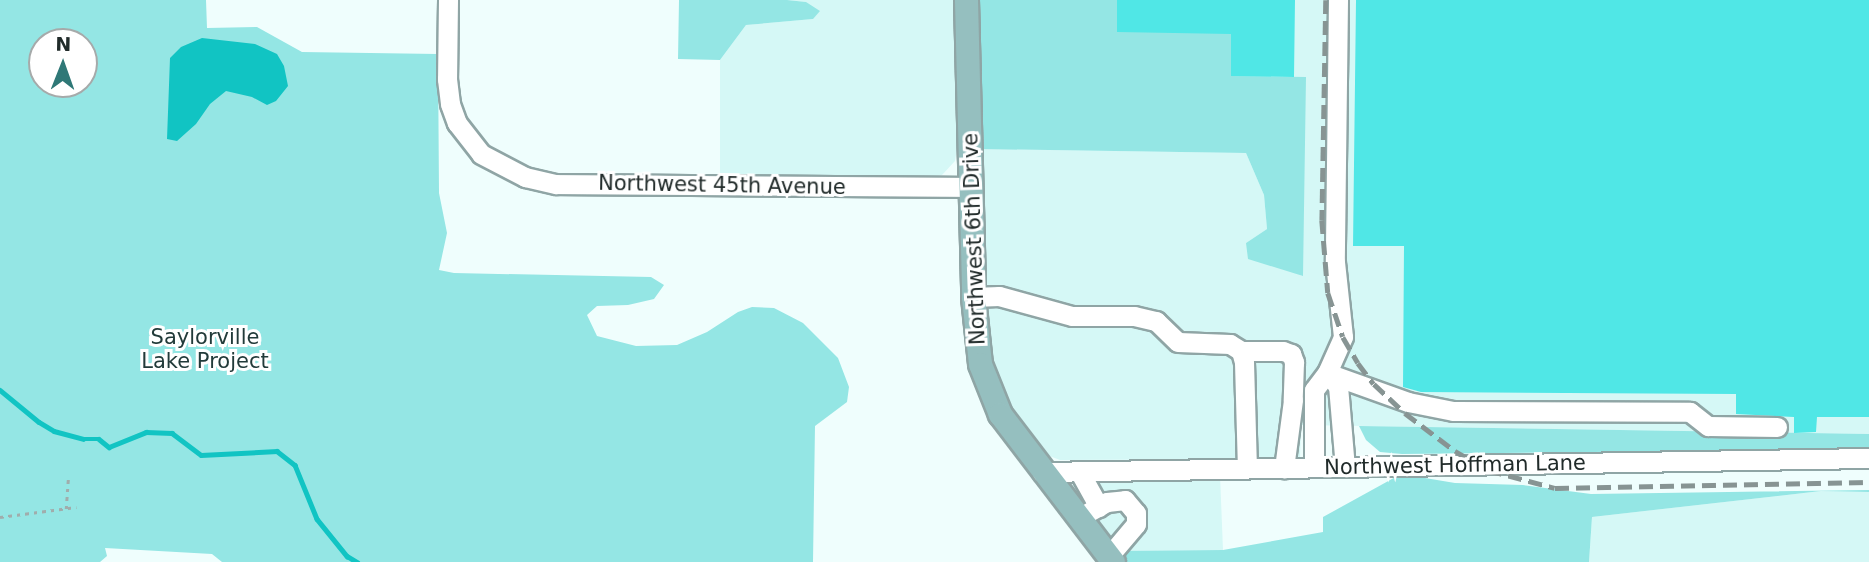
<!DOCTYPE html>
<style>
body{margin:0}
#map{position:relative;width:1869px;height:562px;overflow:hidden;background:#effefd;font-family:"DejaVu Sans",sans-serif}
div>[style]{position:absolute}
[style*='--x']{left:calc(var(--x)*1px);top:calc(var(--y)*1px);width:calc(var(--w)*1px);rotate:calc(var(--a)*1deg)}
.built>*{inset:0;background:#d5f8f6}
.green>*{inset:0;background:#94e6e4}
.water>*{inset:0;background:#11c4c3}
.stream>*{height:4.5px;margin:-2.25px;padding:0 2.25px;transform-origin:2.25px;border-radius:2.25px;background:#11c4c3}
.building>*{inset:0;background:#50e7e6}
.path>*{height:2.5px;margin-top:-1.25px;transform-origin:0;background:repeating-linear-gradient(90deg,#a0adac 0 3.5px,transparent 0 8.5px)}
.roads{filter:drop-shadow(2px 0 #8fa5a5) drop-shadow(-2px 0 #8fa5a5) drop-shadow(0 2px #8fa5a5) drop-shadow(0 -2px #8fa5a5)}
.minor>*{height:19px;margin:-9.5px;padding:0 9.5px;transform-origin:9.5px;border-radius:9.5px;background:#fff}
.major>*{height:23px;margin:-11.5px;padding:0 11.5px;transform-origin:11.5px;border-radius:11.5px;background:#95bfbf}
.rail>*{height:4.5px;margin-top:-2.25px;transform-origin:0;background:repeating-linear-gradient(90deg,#879493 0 14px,transparent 0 21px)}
span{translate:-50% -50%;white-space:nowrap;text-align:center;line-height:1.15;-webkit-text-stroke:6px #fff;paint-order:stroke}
.street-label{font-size:21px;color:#212b2a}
.park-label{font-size:21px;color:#223b3a}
.north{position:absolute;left:28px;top:28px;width:70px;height:70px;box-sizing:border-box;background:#fff;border:2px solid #a6aaaa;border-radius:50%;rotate:1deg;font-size:19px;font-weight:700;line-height:28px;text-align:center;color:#212b2a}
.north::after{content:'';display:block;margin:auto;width:24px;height:32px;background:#2f7877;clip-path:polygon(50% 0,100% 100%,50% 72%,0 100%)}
</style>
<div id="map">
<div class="built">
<i style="clip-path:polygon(787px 0,954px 0,958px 143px,955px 161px,942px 175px,923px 179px,720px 175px,720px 60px,746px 25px,813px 19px,806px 2px)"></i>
<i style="clip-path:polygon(1117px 0,1869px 0,1869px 434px,1301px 425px,1300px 459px,1060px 460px,1039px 452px,1023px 434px,985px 361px,975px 149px,1246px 153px,1264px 195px,1267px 229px,1246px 243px,1302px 276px,1231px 76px,1231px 45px,1117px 32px)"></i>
<i style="clip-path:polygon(1220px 475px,1223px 550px,1112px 551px,1074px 499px,1071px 487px,1075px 481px)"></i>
<i style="clip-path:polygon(1821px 491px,1869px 492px,1869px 562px,1589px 562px,1592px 517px)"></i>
</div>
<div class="green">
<i style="clip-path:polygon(evenodd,0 0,206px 0,207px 28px,257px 27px,302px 52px,438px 54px,439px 193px,447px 233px,439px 270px,454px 273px,651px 277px,664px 285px,654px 299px,628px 305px,597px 306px,587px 315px,597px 336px,636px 346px,677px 345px,707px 332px,738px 312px,752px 307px,774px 308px,803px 323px,838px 358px,849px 387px,847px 402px,815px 426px,813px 562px,222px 562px,212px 554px,105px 548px,107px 556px,100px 562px,0 562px,0 0,42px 42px,84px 42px,84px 84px,42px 84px,42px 42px)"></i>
<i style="clip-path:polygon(679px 0,787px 0,806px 2px,820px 11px,813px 19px,746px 25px,720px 60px,678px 59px)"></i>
<i style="clip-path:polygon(972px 0,1117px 0,1231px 34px,1231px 76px,1306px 77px,1303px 276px,1248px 259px,1246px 243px,1267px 229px,1264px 195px,1246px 153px,975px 149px)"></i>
<i style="clip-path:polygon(1359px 426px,1869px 434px,1869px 449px,1402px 454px,1380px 452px,1366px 440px)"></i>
<i style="clip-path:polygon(1401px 474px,1455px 483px,1523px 485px,1591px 494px,1869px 490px,1869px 492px,1821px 491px,1592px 517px,1589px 562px,1121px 562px,1112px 551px,1223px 550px,1323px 532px,1323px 517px)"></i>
</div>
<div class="water">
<i style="clip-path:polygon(202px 38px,255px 44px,277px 54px,284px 66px,288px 86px,276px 101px,267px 105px,252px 97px,226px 91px,210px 104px,196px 124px,177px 141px,167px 139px,170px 58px,181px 47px)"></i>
</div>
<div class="stream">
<i style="--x:0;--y:390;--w:50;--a:39.4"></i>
<i style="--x:39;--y:422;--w:17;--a:31"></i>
<i style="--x:54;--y:431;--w:30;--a:15"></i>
<i style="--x:83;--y:439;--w:16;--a:0"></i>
<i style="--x:99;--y:439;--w:13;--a:39"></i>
<i style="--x:109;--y:447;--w:40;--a:-22"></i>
<i style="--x:146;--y:432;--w:26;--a:2"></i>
<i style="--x:172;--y:433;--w:36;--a:37"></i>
<i style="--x:201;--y:455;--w:76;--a:-3"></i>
<i style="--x:277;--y:451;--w:23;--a:38"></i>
<i style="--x:295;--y:465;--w:58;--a:67.8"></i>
<i style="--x:317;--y:519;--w:48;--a:51"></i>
<i style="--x:347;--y:556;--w:12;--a:31"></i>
</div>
<div class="building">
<i style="clip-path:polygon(1117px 0,1295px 0,1294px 77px,1231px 76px,1231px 34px,1117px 32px)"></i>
<i style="clip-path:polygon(1356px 0,1869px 0,1869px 417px,1817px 417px,1816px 432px,1794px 433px,1794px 417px,1736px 414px,1736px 394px,1421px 392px,1403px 387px,1404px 246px,1353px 246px)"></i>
</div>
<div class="path">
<i style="--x:66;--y:509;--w:30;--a:-86"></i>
<i style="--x:0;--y:517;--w:77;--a:-7.5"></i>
</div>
<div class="roads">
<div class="minor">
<i style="--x:448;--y:0;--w:79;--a:90.7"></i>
<i style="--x:447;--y:79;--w:25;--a:83"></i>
<i style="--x:450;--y:104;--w:20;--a:70"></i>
<i style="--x:457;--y:123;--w:39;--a:52"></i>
<i style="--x:481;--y:154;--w:50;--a:27.6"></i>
<i style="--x:525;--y:177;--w:32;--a:13"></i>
<i style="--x:556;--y:184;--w:414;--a:0.4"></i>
<i style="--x:1338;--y:0;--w:262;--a:90.7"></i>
<i style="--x:1335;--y:262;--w:75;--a:83.9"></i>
<i style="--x:1343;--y:337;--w:39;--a:114"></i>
<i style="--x:1327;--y:373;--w:86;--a:19.7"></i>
<i style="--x:1408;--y:402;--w:46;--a:11.3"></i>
<i style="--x:1453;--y:411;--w:237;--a:0.2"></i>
<i style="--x:1690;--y:412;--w:23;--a:38"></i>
<i style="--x:1708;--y:426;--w:69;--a:0.8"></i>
<i style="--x:973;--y:297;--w:26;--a:-2"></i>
<i style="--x:999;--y:296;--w:76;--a:15.3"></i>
<i style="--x:1072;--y:316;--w:62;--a:0"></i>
<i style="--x:1134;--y:316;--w:23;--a:13"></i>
<i style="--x:1156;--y:321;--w:30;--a:44"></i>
<i style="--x:1178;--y:342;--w:52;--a:2.2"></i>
<i style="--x:1230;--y:344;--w:13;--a:32"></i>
<i style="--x:1241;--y:351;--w:11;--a:75"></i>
<i style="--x:1244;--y:362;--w:106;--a:88.4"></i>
<i style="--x:1241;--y:351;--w:42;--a:0"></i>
<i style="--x:1283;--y:351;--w:9;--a:21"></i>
<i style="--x:1291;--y:354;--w:9;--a:69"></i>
<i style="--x:1294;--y:362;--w:38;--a:92"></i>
<i style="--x:1293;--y:400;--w:69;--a:97.5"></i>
<i style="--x:1314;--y:467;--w:77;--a:-90"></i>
<i style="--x:1314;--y:390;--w:21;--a:-53"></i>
<i style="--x:1327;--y:373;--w:17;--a:50"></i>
<i style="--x:1338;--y:386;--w:81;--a:85.1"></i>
<i style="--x:1079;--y:471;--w:41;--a:60.9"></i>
<i style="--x:1042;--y:472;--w:827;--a:-0.97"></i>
<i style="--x:1078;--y:518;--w:33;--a:-29"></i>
<i style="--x:1107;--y:502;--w:18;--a:-6"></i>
<i style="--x:1125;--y:500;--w:17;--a:50"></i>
<i style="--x:1136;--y:513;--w:11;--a:90"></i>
<i style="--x:1136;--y:524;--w:43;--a:130.3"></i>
</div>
<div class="major">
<i style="--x:966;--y:0;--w:297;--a:88.6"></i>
<i style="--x:973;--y:297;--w:67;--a:84"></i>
<i style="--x:980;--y:364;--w:54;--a:68.2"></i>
<i style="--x:1000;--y:414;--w:186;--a:52.6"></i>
</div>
</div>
<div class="rail">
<i style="--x:1326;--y:0;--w:220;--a:91"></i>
<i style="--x:1322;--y:220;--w:73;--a:85.3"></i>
<i style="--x:1328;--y:293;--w:46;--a:71.2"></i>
<i style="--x:1343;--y:337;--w:30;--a:60"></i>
<i style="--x:1358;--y:363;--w:26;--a:53"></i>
<i style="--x:1374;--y:384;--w:42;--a:43.1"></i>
<i style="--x:1405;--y:413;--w:63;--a:37.2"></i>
<i style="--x:1455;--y:451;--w:38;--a:30"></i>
<i style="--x:1488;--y:470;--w:69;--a:15"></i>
<i style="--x:1555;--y:488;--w:314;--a:-1.1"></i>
</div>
<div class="street-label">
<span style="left:722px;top:185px;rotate:1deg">Northwest 45th Avenue</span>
<span style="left:974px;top:239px;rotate:-92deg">Northwest 6th Drive</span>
<span style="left:1455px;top:465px;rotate:-1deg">Northwest Hoffman Lane</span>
</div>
<div class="park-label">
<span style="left:205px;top:349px">Saylorville<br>Lake Project</span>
</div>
<div class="north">N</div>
</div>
